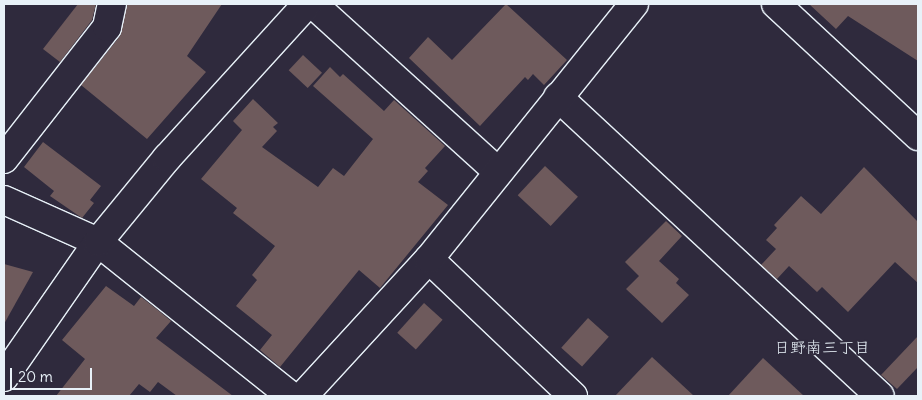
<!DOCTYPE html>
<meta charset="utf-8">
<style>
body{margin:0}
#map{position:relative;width:922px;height:400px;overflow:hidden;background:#2f2a3d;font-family:Delius,"Klee One",sans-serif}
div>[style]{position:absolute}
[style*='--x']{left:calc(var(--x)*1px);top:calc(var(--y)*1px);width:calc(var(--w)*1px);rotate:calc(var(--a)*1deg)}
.building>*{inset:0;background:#6e5a5c;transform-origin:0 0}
.roads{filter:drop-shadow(1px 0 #e8f1f8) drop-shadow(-1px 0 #e8f1f8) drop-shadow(0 1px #e8f1f8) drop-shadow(0 -1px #e8f1f8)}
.street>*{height:28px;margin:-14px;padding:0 14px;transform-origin:14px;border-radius:14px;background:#2f2a3d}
.secondary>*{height:28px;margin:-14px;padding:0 14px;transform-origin:14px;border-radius:14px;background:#2f2a3d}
span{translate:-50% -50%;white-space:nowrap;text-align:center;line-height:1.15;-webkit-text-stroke:4px #2f2a3d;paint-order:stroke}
.neighbourhood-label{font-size:16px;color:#e8f1f8}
.frame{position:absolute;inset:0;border:5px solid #e8f1f8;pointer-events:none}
.scale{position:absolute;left:10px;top:368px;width:82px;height:22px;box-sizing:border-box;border:2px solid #e8f1f8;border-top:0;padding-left:6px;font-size:15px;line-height:18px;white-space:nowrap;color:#e8f1f8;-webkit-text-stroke:4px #2f2a3d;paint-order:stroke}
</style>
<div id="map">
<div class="building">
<i style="clip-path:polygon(78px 4px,96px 4px,92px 20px,60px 62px,43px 49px)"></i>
<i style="clip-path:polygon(127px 4px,222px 4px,187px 56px,206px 72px,147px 139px,81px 85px,120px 36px)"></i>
<i style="clip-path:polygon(506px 4px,567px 60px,544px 85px,533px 74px,528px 80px,525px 77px,480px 126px,409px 58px,428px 37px,452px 60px)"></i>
<i style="clip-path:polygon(809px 4px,918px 4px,918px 61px,848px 16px,836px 29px)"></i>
<i style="left:303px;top:55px;width:26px;height:21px;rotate:43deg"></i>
<i style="clip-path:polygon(330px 67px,340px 77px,343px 74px,384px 111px,394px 100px,445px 146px,425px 168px,428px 171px,418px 182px,448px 205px,380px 288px,359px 270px,280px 367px,260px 350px,272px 335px,236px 306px,257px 280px,252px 275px,275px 246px,233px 213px,237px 208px,201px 179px,242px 130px,233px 121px,253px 99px,278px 123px,273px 127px,277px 131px,262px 147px,318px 187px,333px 168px,344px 176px,373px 139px,313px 86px)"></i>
<i style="clip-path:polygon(43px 142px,101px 186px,90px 200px,94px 203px,82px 218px,50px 196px,54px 191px,24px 167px)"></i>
<i style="left:545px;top:166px;width:45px;height:40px;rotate:43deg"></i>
<i style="clip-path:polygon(864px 167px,918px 222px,918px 283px,895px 262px,848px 312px,822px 287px,817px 292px,789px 266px,777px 279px,761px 265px,776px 249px,766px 240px,777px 228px,774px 225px,801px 196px,821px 214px)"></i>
<i style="clip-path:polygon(666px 221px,682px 236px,659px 261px,679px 279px,676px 283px,689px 295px,662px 323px,626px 289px,639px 276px,625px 262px)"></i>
<i style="clip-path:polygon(4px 264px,33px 272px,4px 324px)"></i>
<i style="clip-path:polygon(106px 286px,134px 306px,141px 297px,159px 311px,171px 321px,156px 338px,233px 396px,177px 396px,158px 382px,150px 392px,139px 384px,129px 396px,56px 396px,85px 359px,62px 340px)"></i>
<i style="left:424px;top:303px;width:25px;height:40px;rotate:42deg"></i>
<i style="left:588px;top:318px;width:28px;height:40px;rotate:42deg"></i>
<i style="clip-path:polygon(918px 336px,918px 367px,897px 389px,881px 375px)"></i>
<i style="clip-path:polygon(652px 357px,694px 396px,615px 396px)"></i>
<i style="clip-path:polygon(763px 358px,804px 396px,728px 396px)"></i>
</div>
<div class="roads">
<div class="street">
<i style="--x:313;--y:4;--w:250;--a:42.2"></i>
<i style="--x:558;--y:97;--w:439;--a:42.9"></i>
<i style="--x:4;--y:159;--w:167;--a:-52"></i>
<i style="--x:107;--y:27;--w:24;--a:-78"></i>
<i style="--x:4;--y:200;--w:103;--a:24.1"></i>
<i style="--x:98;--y:242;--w:247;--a:38.6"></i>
<i style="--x:429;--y:259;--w:199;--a:43.6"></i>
<i style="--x:303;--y:396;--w:186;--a:-47.4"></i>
<i style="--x:429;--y:259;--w:327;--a:-51.2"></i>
</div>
<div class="secondary">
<i style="--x:776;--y:4;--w:194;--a:42.9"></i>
<i style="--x:4;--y:377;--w:165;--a:-55.2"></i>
<i style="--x:98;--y:242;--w:109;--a:-50.6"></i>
<i style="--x:167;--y:158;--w:208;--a:-47.7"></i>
</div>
</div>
<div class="neighbourhood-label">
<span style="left:822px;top:347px">日野南三丁目</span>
</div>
<div class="frame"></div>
<div class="scale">20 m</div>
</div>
